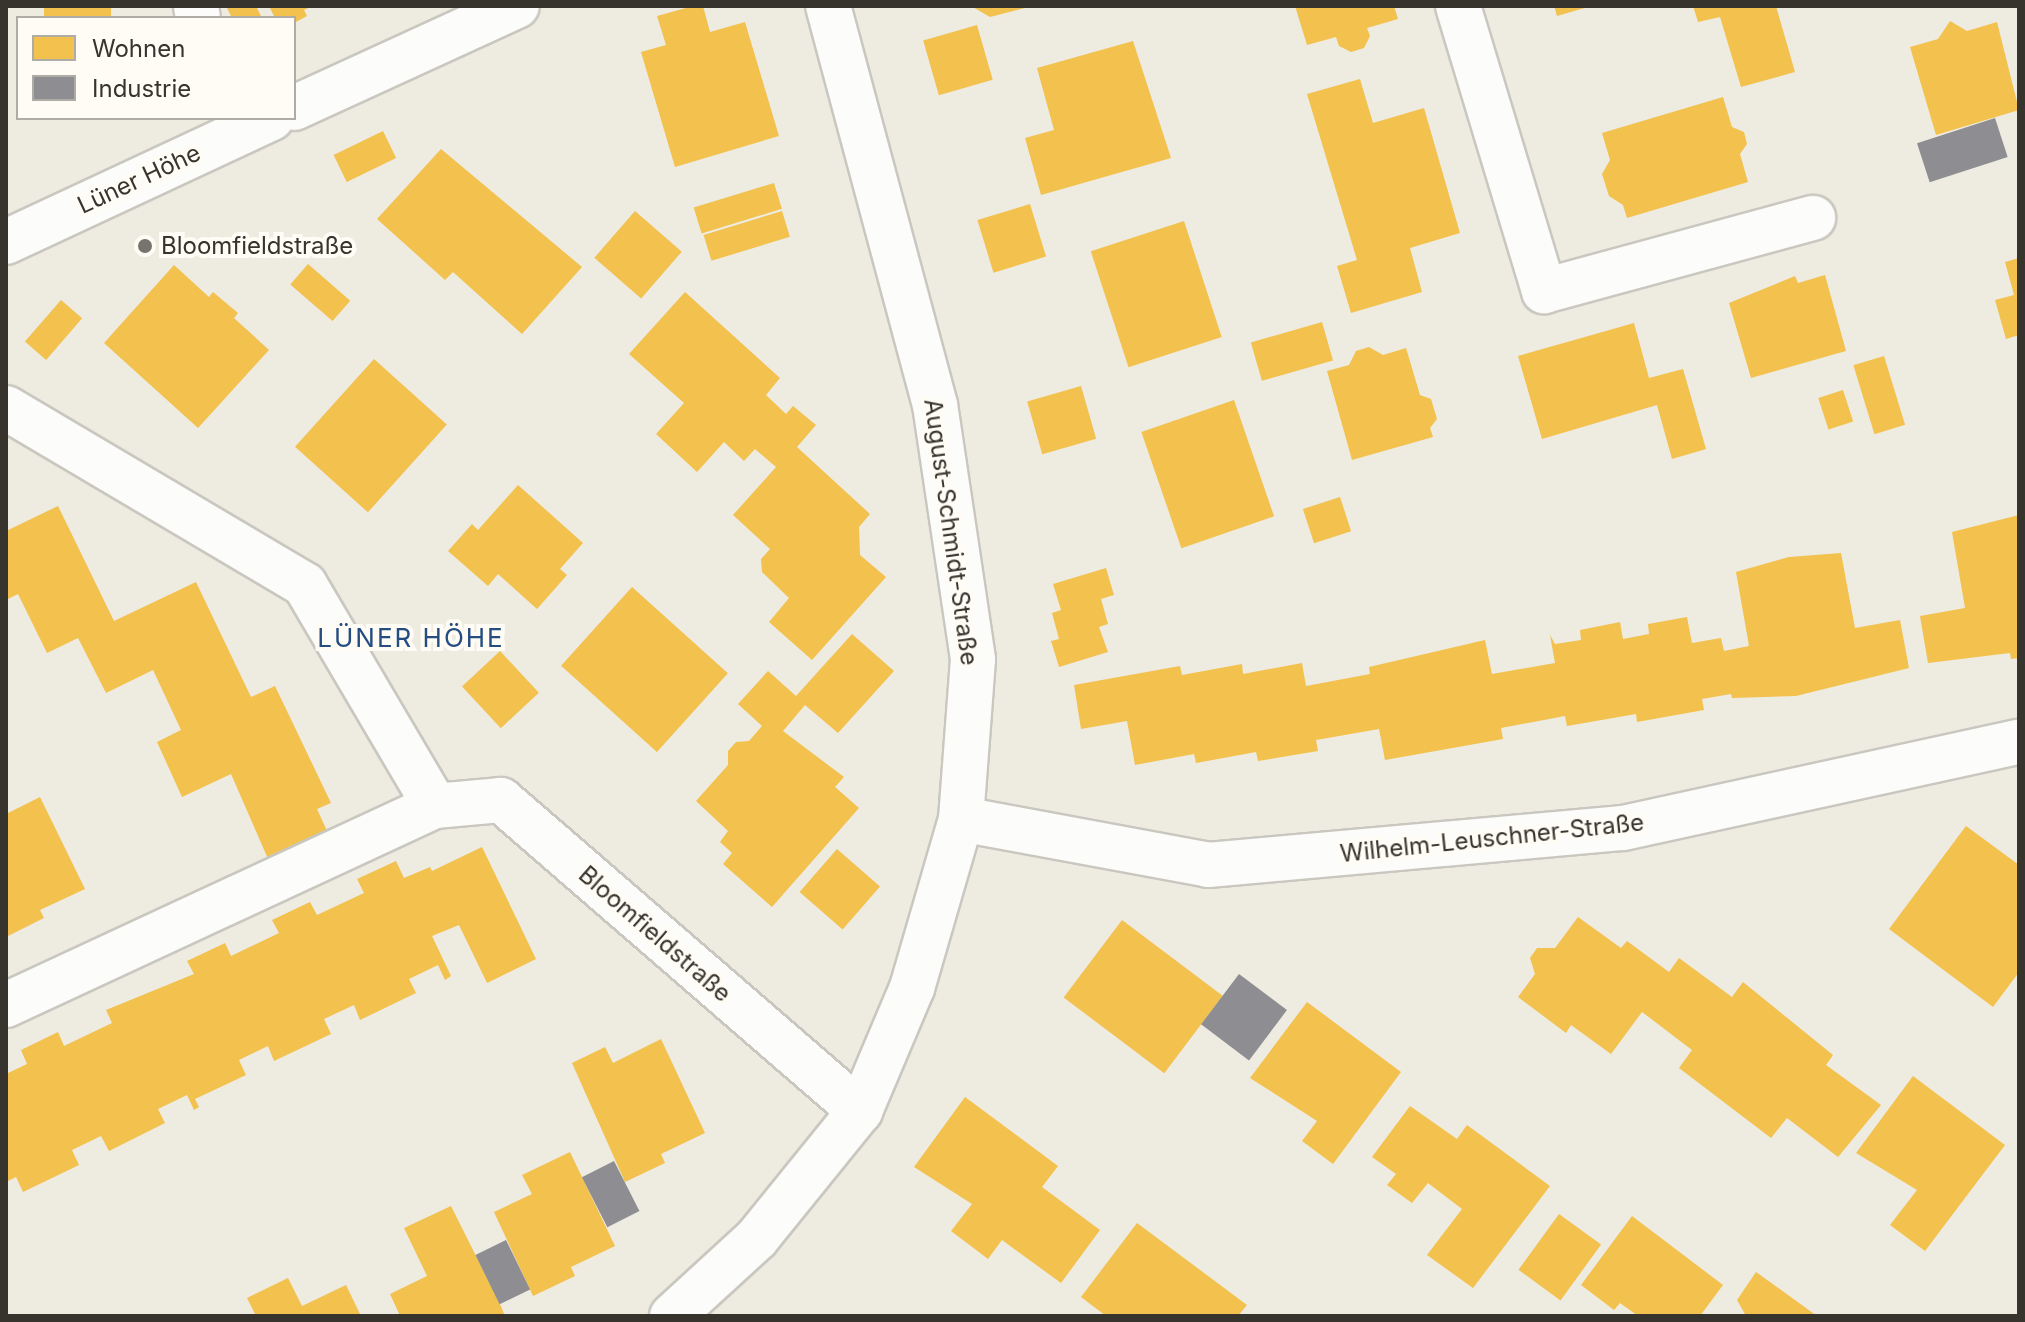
<!DOCTYPE html>
<meta charset="utf-8">
<style>
body{margin:0}
#map{position:relative;width:2025px;height:1322px;overflow:hidden;background:#eeebe1;font-family:Inter,sans-serif}
div>[style]{position:absolute}
[style*='--x']{left:calc(var(--x)*1px);top:calc(var(--y)*1px);width:calc(var(--w)*1px);rotate:calc(var(--a)*1deg)}
.homes>*{inset:0;background:#f2c14e;transform-origin:0 0}
.industry>*{inset:0;background:#8d8d92;transform-origin:0 0}
.roads{filter:drop-shadow(2px 0 #c9c7bf) drop-shadow(-2px 0 #c9c7bf) drop-shadow(0 2px #c9c7bf) drop-shadow(0 -2px #c9c7bf)}
.minor>*{height:44px;margin:-22px;padding:0 22px;transform-origin:22px;border-radius:22px;background:#fcfcfa}
.tertiary>*{height:44px;margin:-22px;padding:0 22px;transform-origin:22px;border-radius:22px;background:#fcfcfa}
.dots>*{width:22px;height:22px;translate:-50% -50%;box-sizing:border-box;border:4px solid #fefcf4;border-radius:50%}
span{translate:-50% -50%;white-space:nowrap;text-align:center;line-height:1.15;-webkit-text-stroke:8px #fefcf4;paint-order:stroke}
.street-label{font-size:24px;color:#36342d}
.poi-label{font-size:24px;color:#36342d}
.left{translate:0 -50%;text-align:left}
.neighbourhood-label{font-size:26px;color:#254d82;letter-spacing:2px}
.frame{position:absolute;inset:0;border:8px solid #36342d;pointer-events:none}
.legend{position:absolute;left:16px;top:16px;width:280px;height:104px;box-sizing:border-box;background:#fefcf4;border:2px solid #aeaca4;margin:0;padding:10px 14px;list-style:none;font-size:24px;color:#36342d}
.legend li{display:flex;align-items:center;gap:16px;height:40px}
.legend b{width:40px;border:2px solid #aeaca4}
</style>
<div id="map">
<div class="homes">
<i style="left:44px;top:6px;width:67px;height:13px"></i>
<i style="clip-path:polygon(226px 6px,256px 6px,261px 16px,232px 18px)"></i>
<i style="clip-path:polygon(269px 6px,313px 6px,304px 10px,307px 16px,294px 23px,294px 18px,275px 18px)"></i>
<i style="clip-path:polygon(693px 6px,703px 6px,710px 32px,745px 22px,779px 136px,675px 167px,641px 52px,666px 45px,657px 16px)"></i>
<i style="clip-path:polygon(971px 6px,1029px 6px,1029px 7px,990px 17px)"></i>
<i style="clip-path:polygon(1295px 6px,1394px 6px,1398px 19px,1367px 28px,1370px 36px,1364px 48px,1351px 52px,1339px 46px,1336px 37px,1307px 45px)"></i>
<i style="clip-path:polygon(1554px 6px,1588px 6px,1588px 7px,1557px 16px)"></i>
<i style="clip-path:polygon(1693px 6px,1776px 6px,1795px 72px,1741px 87px,1720px 17px,1698px 22px)"></i>
<i style="clip-path:polygon(1950px 21px,1967px 31px,1997px 22px,2019px 110px,1936px 135px,1910px 47px,1938px 39px)"></i>
<i style="left:977px;top:25px;width:57px;height:56px;rotate:74deg"></i>
<i style="clip-path:polygon(1133px 41px,1171px 158px,1041px 195px,1025px 138px,1054px 130px,1037px 68px)"></i>
<i style="clip-path:polygon(1360px 79px,1373px 123px,1424px 108px,1460px 233px,1410px 248px,1422px 292px,1351px 313px,1337px 266px,1357px 260px,1307px 94px)"></i>
<i style="clip-path:polygon(1723px 97px,1732px 127px,1744px 132px,1747px 144px,1740px 154px,1748px 182px,1627px 218px,1623px 205px,1609px 196px,1602px 174px,1610px 160px,1602px 133px)"></i>
<i style="left:383px;top:131px;width:30px;height:55px;rotate:64deg"></i>
<i style="clip-path:polygon(441px 149px,582px 267px,522px 334px,453px 272px,445px 280px,377px 219px)"></i>
<i style="left:774px;top:183px;width:27px;height:84px;rotate:73deg"></i>
<i style="left:1030px;top:204px;width:55px;height:55px;rotate:73deg"></i>
<i style="left:635px;top:211px;width:62px;height:62px;rotate:41deg"></i>
<i style="left:782px;top:211px;width:27px;height:82px;rotate:73deg"></i>
<i style="left:1184px;top:221px;width:122px;height:98px;rotate:72deg"></i>
<i style="clip-path:polygon(2019px 258px,2019px 335px,2006px 339px,1995px 300px,2014px 295px,2005px 262px)"></i>
<i style="left:308px;top:264px;width:56px;height:27px;rotate:41deg"></i>
<i style="clip-path:polygon(174px 265px,209px 297px,213px 292px,238px 313px,234px 318px,269px 350px,198px 428px,104px 343px)"></i>
<i style="clip-path:polygon(1825px 275px,1846px 351px,1751px 378px,1729px 303px,1795px 276px,1798px 283px)"></i>
<i style="clip-path:polygon(685px 292px,780px 378px,766px 395px,786px 414px,793px 406px,816px 425px,797px 447px,870px 514px,859px 527px,860px 555px,886px 577px,812px 660px,769px 622px,789px 598px,762px 572px,761px 559px,770px 549px,733px 515px,776px 467px,755px 449px,744px 461px,724px 442px,697px 472px,656px 434px,684px 403px,629px 354px)"></i>
<i style="left:61px;top:300px;width:28px;height:55px;rotate:41deg"></i>
<i style="left:1322px;top:322px;width:40px;height:74px;rotate:74deg"></i>
<i style="clip-path:polygon(1634px 323px,1649px 378px,1683px 369px,1706px 449px,1672px 459px,1657px 405px,1542px 439px,1518px 356px)"></i>
<i style="clip-path:polygon(1369px 347px,1383px 355px,1406px 348px,1420px 395px,1431px 399px,1437px 419px,1430px 428px,1433px 437px,1352px 460px,1327px 371px,1349px 365px,1356px 351px)"></i>
<i style="left:1884px;top:356px;width:72px;height:32px;rotate:73deg"></i>
<i style="left:374px;top:359px;width:98px;height:118px;rotate:42deg"></i>
<i style="left:1081px;top:386px;width:55px;height:56px;rotate:74deg"></i>
<i style="left:1843px;top:390px;width:33px;height:26px;rotate:72deg"></i>
<i style="left:1234px;top:400px;width:123px;height:98px;rotate:71deg"></i>
<i style="clip-path:polygon(518px 485px,583px 543px,560px 569px,567px 575px,537px 609px,498px 574px,488px 586px,448px 551px,472px 524px,478px 530px)"></i>
<i style="left:1340px;top:497px;width:36px;height:39px;rotate:72deg"></i>
<i style="clip-path:polygon(58px 506px,114px 621px,196px 582px,251px 697px,275px 686px,331px 803px,317px 809px,328px 833px,269px 861px,231px 774px,182px 797px,157px 742px,181px 730px,153px 670px,106px 693px,78px 638px,47px 653px,18px 594px,6px 600px,6px 531px)"></i>
<i style="clip-path:polygon(2019px 515px,2019px 658px,2011px 659px,2010px 653px,1928px 663px,1920px 616px,1965px 608px,1952px 532px)"></i>
<i style="clip-path:polygon(1841px 553px,1855px 628px,1900px 620px,1909px 668px,1796px 696px,1732px 698px,1731px 694px,1702px 699px,1704px 710px,1637px 722px,1636px 714px,1567px 726px,1565px 716px,1501px 728px,1503px 739px,1385px 760px,1379px 729px,1316px 740px,1318px 751px,1258px 761px,1256px 752px,1196px 763px,1194px 754px,1135px 765px,1127px 721px,1081px 729px,1074px 685px,1180px 666px,1182px 675px,1242px 664px,1243px 674px,1302px 663px,1306px 686px,1370px 674px,1369px 667px,1485px 640px,1492px 674px,1555px 663px,1550px 635px,1555px 644px,1581px 640px,1580px 630px,1620px 622px,1623px 639px,1649px 634px,1648px 624px,1687px 617px,1692px 643px,1721px 638px,1724px 651px,1749px 646px,1736px 572px,1789px 557px)"></i>
<i style="clip-path:polygon(1106px 568px,1114px 595px,1101px 599px,1108px 624px,1099px 627px,1108px 652px,1059px 667px,1051px 641px,1059px 639px,1052px 613px,1061px 610px,1053px 584px)"></i>
<i style="left:632px;top:587px;width:129px;height:106px;rotate:42deg"></i>
<i style="clip-path:polygon(852px 634px,894px 671px,838px 733px,805px 705px,783px 731px,844px 777px,835px 787px,859px 808px,772px 907px,723px 864px,732px 853px,720px 842px,728px 831px,696px 801px,728px 765px,728px 751px,736px 742px,749px 741px,762px 726px,738px 704px,768px 671px,796px 696px)"></i>
<i style="left:500px;top:651px;width:57px;height:52px;rotate:47deg"></i>
<i style="clip-path:polygon(40px 797px,85px 889px,40px 910px,44px 918px,6px 937px,6px 814px)"></i>
<i style="clip-path:polygon(1966px 826px,2019px 865px,2019px 972px,1993px 1007px,1889px 929px)"></i>
<i style="clip-path:polygon(482px 847px,536px 959px,487px 983px,459px 925px,432px 936px,451px 976px,445px 980px,438px 965px,409px 979px,416px 993px,360px 1020px,354px 1005px,324px 1019px,331px 1034px,274px 1061px,268px 1046px,239px 1060px,246px 1075px,195px 1099px,199px 1107px,194px 1110px,187px 1095px,158px 1109px,165px 1123px,109px 1151px,101px 1136px,72px 1150px,79px 1165px,23px 1192px,16px 1177px,6px 1182px,6px 1074px,27px 1064px,21px 1050px,58px 1032px,64px 1046px,112px 1023px,106px 1010px,194px 974px,187px 961px,225px 943px,231px 956px,279px 933px,272px 920px,310px 902px,317px 915px,364px 893px,357px 879px,396px 861px,404px 878px,430px 867px,432px 871px)"></i>
<i style="left:837px;top:849px;width:57px;height:57px;rotate:41deg"></i>
<i style="clip-path:polygon(1578px 917px,1621px 948px,1627px 941px,1669px 972px,1679px 958px,1732px 997px,1743px 982px,1833px 1055px,1826px 1065px,1881px 1105px,1838px 1157px,1787px 1118px,1771px 1138px,1679px 1068px,1692px 1050px,1642px 1012px,1611px 1054px,1571px 1025px,1566px 1033px,1518px 997px,1535px 974px,1530px 958px,1537px 948px,1555px 948px)"></i>
<i style="left:1122px;top:920px;width:126px;height:97px;rotate:37deg"></i>
<i style="clip-path:polygon(1307px 1002px,1401px 1072px,1333px 1164px,1302px 1141px,1317px 1121px,1250px 1078px)"></i>
<i style="clip-path:polygon(661px 1039px,705px 1133px,661px 1154px,665px 1163px,625px 1182px,572px 1063px,605px 1047px,613px 1063px)"></i>
<i style="clip-path:polygon(1913px 1076px,2005px 1145px,1925px 1251px,1890px 1225px,1917px 1190px,1856px 1153px)"></i>
<i style="clip-path:polygon(965px 1097px,1058px 1166px,1042px 1187px,1100px 1230px,1061px 1283px,1002px 1240px,988px 1259px,951px 1231px,972px 1204px,914px 1167px)"></i>
<i style="clip-path:polygon(1410px 1106px,1457px 1139px,1467px 1125px,1550px 1186px,1473px 1288px,1427px 1255px,1462px 1209px,1428px 1183px,1412px 1203px,1387px 1185px,1396px 1174px,1372px 1157px)"></i>
<i style="clip-path:polygon(570px 1152px,615px 1246px,571px 1267px,575px 1276px,533px 1296px,494px 1212px,532px 1194px,522px 1175px)"></i>
<i style="clip-path:polygon(451px 1206px,500px 1304px,505px 1316px,400px 1316px,396px 1307px,390px 1294px,427px 1276px,404px 1228px)"></i>
<i style="left:1559px;top:1214px;width:52px;height:69px;rotate:36deg"></i>
<i style="clip-path:polygon(1632px 1216px,1723px 1285px,1700px 1316px,1638px 1316px,1620px 1303px,1614px 1310px,1581px 1285px)"></i>
<i style="clip-path:polygon(1137px 1223px,1247px 1305px,1238px 1316px,1106px 1316px,1081px 1297px)"></i>
<i style="clip-path:polygon(1756px 1272px,1817px 1316px,1746px 1316px,1737px 1300px)"></i>
<i style="clip-path:polygon(288px 1278px,302px 1306px,346px 1285px,361px 1316px,256px 1316px,247px 1298px)"></i>
</div>
<div class="industry">
<i style="left:1995px;top:118px;width:41px;height:82px;rotate:72deg"></i>
<i style="left:1239px;top:974px;width:60px;height:63px;rotate:37deg"></i>
<i style="left:614px;top:1161px;width:56px;height:36px;rotate:63deg"></i>
<i style="left:506px;top:1240px;width:55px;height:34px;rotate:64deg"></i>
</div>
<div class="roads">
<div class="minor">
<i style="--x:196;--y:6;--w:12;--a:81"></i>
<i style="--x:1458;--y:6;--w:298;--a:73.2"></i>
<i style="--x:1544;--y:291;--w:279;--a:-15.2"></i>
<i style="--x:6;--y:408;--w:347;--a:30.6"></i>
<i style="--x:305;--y:585;--w:256;--a:59.5"></i>
<i style="--x:435;--y:806;--w:66;--a:-5.2"></i>
<i style="--x:501;--y:800;--w:475;--a:40.9"></i>
<i style="--x:961;--y:819;--w:251;--a:10.5"></i>
<i style="--x:1208;--y:865;--w:417;--a:-5.1"></i>
<i style="--x:1623;--y:828;--w:405;--a:-12.3"></i>
<i style="--x:6;--y:1005;--w:473;--a:-24.9"></i>
<i style="--x:672;--y:1316;--w:115;--a:-42.5"></i>
<i style="--x:757;--y:1238;--w:164;--a:-51"></i>
<i style="--x:860;--y:1111;--w:134;--a:-67.1"></i>
<i style="--x:912;--y:988;--w:176;--a:-73.8"></i>
<i style="--x:961;--y:819;--w:160;--a:-85.7"></i>
<i style="--x:973;--y:659;--w:257;--a:-98.5"></i>
<i style="--x:935;--y:405;--w:413;--a:-105"></i>
</div>
<div class="tertiary">
<i style="--x:294;--y:108;--w:245;--a:-24.6"></i>
<i style="--x:6;--y:242;--w:293;--a:-25"></i>
</div>
</div>
<div class="dots">
<i style="left:145px;top:246px;background:#76746c"></i>
</div>
<div class="street-label">
<span style="left:139px;top:179px;rotate:-25deg">Lüner Höhe</span>
<span style="left:951px;top:532px;rotate:82deg">August-Schmidt-Straße</span>
<span style="left:1492px;top:838px;rotate:-6deg">Wilhelm-Leuschner-Straße</span>
<span style="left:655px;top:934px;rotate:41deg">Bloomfieldstraße</span>
</div>
<div class="poi-label">
<span class="left" style="left:161px;top:246px">Bloomfieldstraße</span>
</div>
<div class="neighbourhood-label">
<span style="left:411px;top:638px">LÜNER HÖHE</span>
</div>
<div class="frame"></div>
<ul class="legend">
<li><b style="height:22px;background:#f2c14e"></b>Wohnen</li>
<li><b style="height:22px;background:#8d8d92"></b>Industrie</li>
</ul>
</div>
